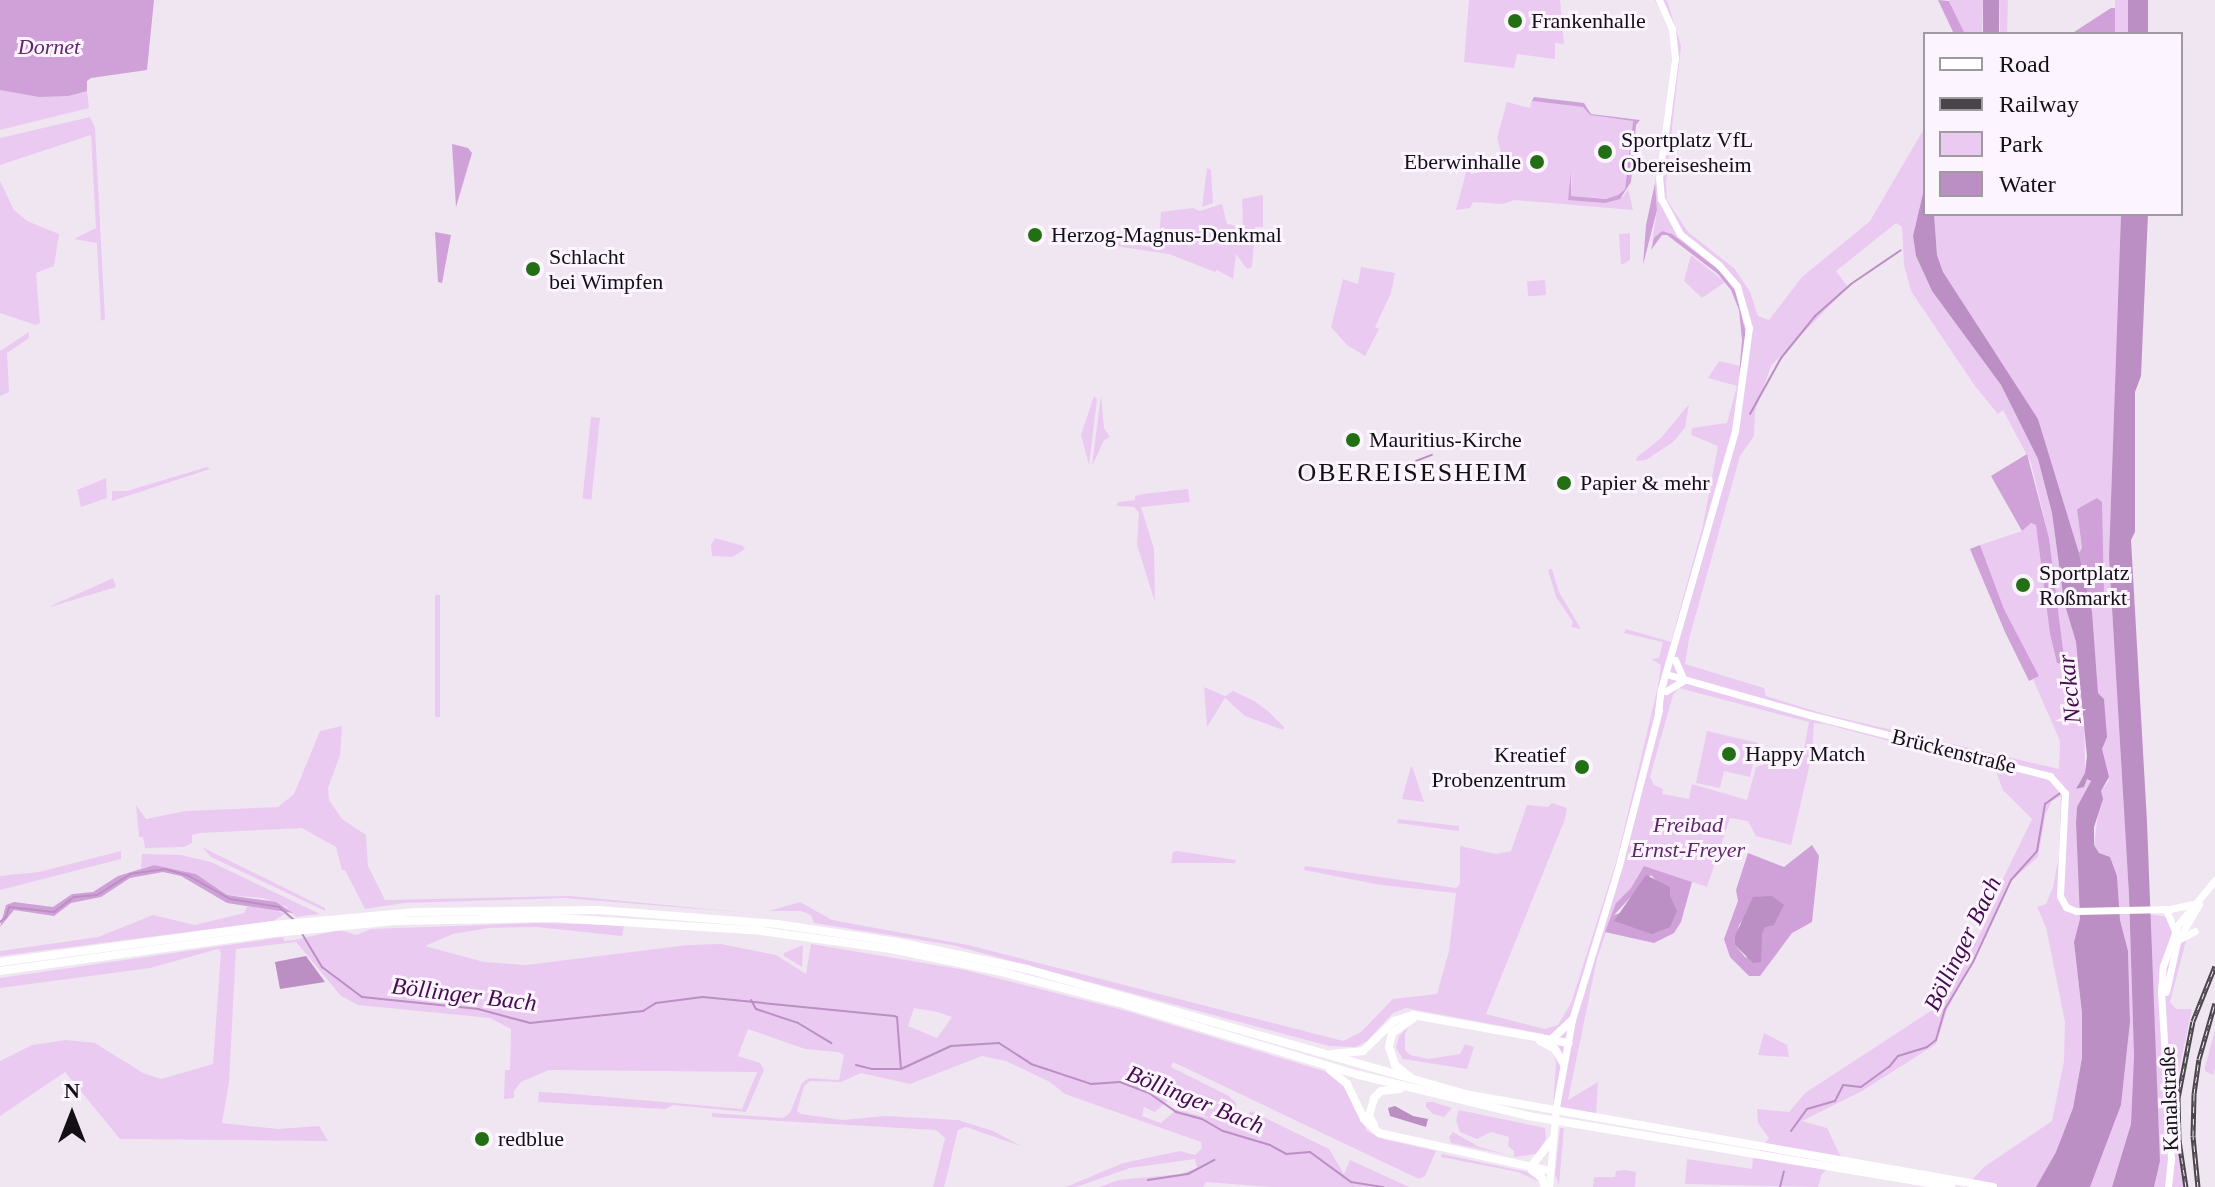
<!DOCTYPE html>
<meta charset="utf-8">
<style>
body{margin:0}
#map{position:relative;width:2215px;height:1187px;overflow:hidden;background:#f0e6f2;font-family:"Times New Roman",serif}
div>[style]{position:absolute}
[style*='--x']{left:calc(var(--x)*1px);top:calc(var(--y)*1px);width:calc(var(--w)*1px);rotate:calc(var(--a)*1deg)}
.green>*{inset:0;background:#ebcaf1;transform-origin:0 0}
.forest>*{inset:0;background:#cfa1d8}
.water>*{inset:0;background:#bb8ec4;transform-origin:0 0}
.stream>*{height:2px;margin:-1px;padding:0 1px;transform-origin:1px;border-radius:1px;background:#bb8ec4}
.major>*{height:7px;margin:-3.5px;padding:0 3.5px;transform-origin:3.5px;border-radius:3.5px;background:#fff}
.highway>*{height:8px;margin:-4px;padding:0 4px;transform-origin:4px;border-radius:4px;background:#fff}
.rail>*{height:5px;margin-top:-2.5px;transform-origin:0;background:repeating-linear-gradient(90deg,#fcf4fe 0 6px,#4a454b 0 12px);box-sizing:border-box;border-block:2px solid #4a454b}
.dots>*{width:22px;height:22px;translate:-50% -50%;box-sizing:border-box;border:4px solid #fcf4fe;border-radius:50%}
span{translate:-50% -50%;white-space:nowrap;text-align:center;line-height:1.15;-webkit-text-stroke:6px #fcf4fe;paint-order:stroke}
.poi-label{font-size:22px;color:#131014}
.left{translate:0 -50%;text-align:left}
.right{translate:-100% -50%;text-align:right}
.park-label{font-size:22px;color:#5f2769;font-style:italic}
.street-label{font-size:22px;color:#131014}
.water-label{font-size:24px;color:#450b4f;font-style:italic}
.quarter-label{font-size:26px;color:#131014;letter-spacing:2px}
.legend{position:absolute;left:1923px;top:32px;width:260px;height:184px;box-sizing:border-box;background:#fcf4fe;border:2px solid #9f99a0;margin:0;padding:10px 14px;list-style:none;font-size:24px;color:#131014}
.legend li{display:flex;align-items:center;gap:16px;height:40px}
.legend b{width:40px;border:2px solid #9f99a0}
.north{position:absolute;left:32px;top:1075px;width:80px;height:80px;-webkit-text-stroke:6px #fcf4fe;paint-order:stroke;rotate:0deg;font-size:22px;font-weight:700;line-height:32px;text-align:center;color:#131014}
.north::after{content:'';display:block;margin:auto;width:28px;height:36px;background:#131014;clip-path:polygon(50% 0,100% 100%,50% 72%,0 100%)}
</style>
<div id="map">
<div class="green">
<i style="clip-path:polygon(1469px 0,1560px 0,1564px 44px,1555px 43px,1555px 59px,1517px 54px,1514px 68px,1464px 62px)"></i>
<i style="clip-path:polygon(evenodd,1655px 0,1667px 0,1681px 46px,1666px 183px,1667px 200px,1688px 232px,1735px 269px,1750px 292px,1758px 316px,1769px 320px,1802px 277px,1870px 221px,1925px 127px,1925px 185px,1913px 236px,1916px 256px,1932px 291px,2001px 385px,2038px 459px,2052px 513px,2064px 602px,2076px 642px,2084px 702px,2085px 773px,2076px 789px,2084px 787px,2086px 779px,2091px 781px,2077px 807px,2076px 823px,2080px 919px,2074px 942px,2082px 1013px,2082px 1058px,2073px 1108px,2056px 1152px,2036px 1187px,1965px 1187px,1984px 1167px,2052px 1121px,2064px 1061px,2065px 1022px,2046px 927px,2037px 907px,2046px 904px,2053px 887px,2059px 856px,2061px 796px,2052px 801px,2046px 813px,2038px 857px,2012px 880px,1947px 1010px,1936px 1044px,1862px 1091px,1802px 1121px,1827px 1128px,1841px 1157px,1822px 1174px,1818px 1187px,1685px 1184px,1687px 1159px,1752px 1169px,1753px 1157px,1769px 1138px,1758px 1123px,1757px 1109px,1789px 1112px,1805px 1093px,1940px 1005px,1983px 928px,2003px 887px,2000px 885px,2032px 819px,2003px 790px,1995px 769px,1825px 724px,1814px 723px,1812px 755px,1791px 845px,1756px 836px,1748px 821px,1730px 818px,1707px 887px,1644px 866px,1631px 888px,1616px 903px,1597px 959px,1568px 1100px,1598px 1082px,1596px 1116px,1553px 1109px,1556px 1063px,1553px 1052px,1541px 1046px,1544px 1034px,1406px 1008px,1393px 1013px,1367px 1041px,1356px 1047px,1329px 1046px,952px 945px,814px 923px,811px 915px,801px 911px,769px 911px,800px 902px,832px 920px,968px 945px,1343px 1041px,1361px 1032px,1393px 999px,1437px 994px,1449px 951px,1456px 893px,1381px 885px,1304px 870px,1305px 866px,1456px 888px,1460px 884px,1460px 846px,1496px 854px,1511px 851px,1527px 805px,1548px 807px,1552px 803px,1567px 808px,1565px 819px,1486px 1014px,1545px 1029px,1558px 1025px,1571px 1003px,1617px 859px,1658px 686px,1661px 665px,1651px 659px,1659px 658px,1663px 642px,1624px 633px,1626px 629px,1671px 642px,1703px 525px,1718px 446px,1691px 435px,1692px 428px,1727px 423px,1737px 386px,1708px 378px,1719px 361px,1740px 366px,1740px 372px,1744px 363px,1744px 312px,1731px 283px,1672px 234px,1662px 231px,1652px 243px,1657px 210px,1655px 183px,1672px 57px,1669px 30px,1655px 0,1896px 223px,1902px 227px,1904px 265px,1911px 291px,1975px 386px,1998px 414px,2003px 410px,2031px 463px,2049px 538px,2065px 665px,2057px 663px,2050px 634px,2036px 525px,2031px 523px,2022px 531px,1980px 545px,2004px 609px,2039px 676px,2033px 679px,2060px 741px,2059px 769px,1828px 715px,1766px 696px,1764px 688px,1685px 664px,1689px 639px,1740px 456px,1754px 436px,1755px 411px,1771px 366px,1848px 287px,1836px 271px,1896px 223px,1655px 0,1679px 688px,1809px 722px,1804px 749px,1756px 767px,1747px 800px,1692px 784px,1689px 799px,1662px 794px,1663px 789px,1654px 785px,1650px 777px,1673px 695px,1679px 688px)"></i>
<i style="clip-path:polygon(1949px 0,1983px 0,1982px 34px,1965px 34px)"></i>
<i style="clip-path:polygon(1999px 0,2008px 0,2007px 34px,2000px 34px)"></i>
<i style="left:2115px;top:0;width:13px;height:34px"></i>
<i style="clip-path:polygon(0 89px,39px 97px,87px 91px,89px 108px,0 130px)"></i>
<i style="clip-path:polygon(1532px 101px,1583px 107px,1590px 115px,1633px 121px,1625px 189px,1612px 199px,1571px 196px,1572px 173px,1568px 199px,1605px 203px,1624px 196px,1628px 189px,1633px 210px,1514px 200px,1503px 204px,1473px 202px,1470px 208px,1456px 210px,1468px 165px,1471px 174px,1487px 171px,1501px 153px,1497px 138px,1507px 102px,1530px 108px)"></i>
<i style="clip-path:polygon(90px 117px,95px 128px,105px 319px,101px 321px,97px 243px,74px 239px,96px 228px,91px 135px,0 165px,0 138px)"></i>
<i style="clip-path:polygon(1207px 168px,1211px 170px,1213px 203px,1202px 207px)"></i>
<i style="clip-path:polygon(0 181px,14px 210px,27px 221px,59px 234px,54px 266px,36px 273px,40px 323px,36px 325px,0 313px)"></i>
<i style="clip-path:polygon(1263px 195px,1263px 227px,1255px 227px,1252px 267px,1247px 269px,1236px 254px,1233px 279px,1217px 270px,1215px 272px,1169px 254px,1101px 244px,1117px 242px,1158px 248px,1161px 212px,1193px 208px,1200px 211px,1222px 204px,1227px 224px,1243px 227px,1242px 199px)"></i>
<i style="clip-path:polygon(1934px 214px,2121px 214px,2109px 557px,2129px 895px,2134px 1056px,2131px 1124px,2112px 1187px,2090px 1187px,2121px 1105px,2130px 1022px,2128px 951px,2120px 920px,2117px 876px,2110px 857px,2099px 853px,2094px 845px,2101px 791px,2109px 781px,2101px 749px,2106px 735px,2104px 699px,2098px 693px,2090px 604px,2097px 603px,2102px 502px,2077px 508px,2082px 549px,2079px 553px,2038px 419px,1943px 272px,1937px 255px)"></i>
<i style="clip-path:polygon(1630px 233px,1630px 260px,1621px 265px,1619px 234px)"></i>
<i style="clip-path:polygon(1691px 255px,1725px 282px,1702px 298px,1684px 281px)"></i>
<i style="clip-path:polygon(1361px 267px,1395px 273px,1391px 293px,1375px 327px,1379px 329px,1365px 356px,1347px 345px,1331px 327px,1343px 279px,1358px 284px)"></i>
<i style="left:1545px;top:280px;width:15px;height:18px;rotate:86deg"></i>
<i style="clip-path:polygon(29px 332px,29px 338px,7px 353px,9px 392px,0 396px,0 351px)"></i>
<i style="clip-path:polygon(1101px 395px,1104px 428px,1110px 437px,1104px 440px,1092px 466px)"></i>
<i style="clip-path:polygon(1094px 396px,1097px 399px,1089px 465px,1081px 435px)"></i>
<i style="clip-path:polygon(1689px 404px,1685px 428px,1673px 442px,1646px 460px,1636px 461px,1637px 457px,1661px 438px)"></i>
<i style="left:591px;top:417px;width:9px;height:82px;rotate:6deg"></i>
<i style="clip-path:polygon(207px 467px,210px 469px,112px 501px,112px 491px,127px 491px)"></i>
<i style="clip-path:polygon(106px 478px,107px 498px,81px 507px,77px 490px)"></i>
<i style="clip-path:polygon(1188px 489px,1190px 502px,1141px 507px,1154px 549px,1155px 602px,1137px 545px,1139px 513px,1134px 507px,1117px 506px,1118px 502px,1135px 500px,1135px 496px,1143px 494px)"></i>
<i style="clip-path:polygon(715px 538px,743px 546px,745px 549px,732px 557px,712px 556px,711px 545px)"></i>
<i style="clip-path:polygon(1552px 569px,1559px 592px,1581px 629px,1571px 627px,1573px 622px,1556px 597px,1548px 570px)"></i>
<i style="clip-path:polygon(113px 578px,116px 587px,50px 607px,51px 606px)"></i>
<i style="left:435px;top:595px;width:5px;height:122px"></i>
<i style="clip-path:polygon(1204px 687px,1225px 696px,1233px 691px,1254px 701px,1268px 711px,1284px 727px,1283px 730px,1245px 716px,1225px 698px,1207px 727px)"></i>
<i style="clip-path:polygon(342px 726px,340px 755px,328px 788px,329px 800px,342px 819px,366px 835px,368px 866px,385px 900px,570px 896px,750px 913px,564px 898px,404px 903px,365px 909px,345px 870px,342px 870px,336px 847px,302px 828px,199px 833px,192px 835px,192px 843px,184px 847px,145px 848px,143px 837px,139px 837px,136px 805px,146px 819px,186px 811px,278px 807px,294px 794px,320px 731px)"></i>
<i style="clip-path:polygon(1707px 731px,1758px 743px,1750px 777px,1724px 771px,1720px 788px,1696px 783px)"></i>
<i style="clip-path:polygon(1411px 766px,1413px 769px,1424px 802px,1402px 799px)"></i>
<i style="clip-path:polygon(1398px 819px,1459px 826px,1459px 831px,1397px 823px)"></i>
<i style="clip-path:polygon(202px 847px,325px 908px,325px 911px,211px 857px)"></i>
<i style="clip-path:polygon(121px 851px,121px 859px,0 890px,0 876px,39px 872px)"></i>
<i style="clip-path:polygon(1177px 851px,1236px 860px,1235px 863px,1171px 863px,1173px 852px)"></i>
<i style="clip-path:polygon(142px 854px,181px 855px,211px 862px,320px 914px,296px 917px,286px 907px,263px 898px,227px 895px,196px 874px,154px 865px,141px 868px)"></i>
<i style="clip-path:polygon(247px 907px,267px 907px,285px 914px,273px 921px,0 956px,0 951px,98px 937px,153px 915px,195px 925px,244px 913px)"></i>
<i style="clip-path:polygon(2149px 914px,2168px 917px,2189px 929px,2170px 1002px,2176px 1009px,2192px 1009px,2173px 1098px,2184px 1187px,2154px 1187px,2160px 1161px)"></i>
<i style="clip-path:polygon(evenodd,536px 923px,624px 925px,622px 936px,536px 927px,489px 928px,453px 934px,425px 946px,484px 962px,526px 965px,688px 945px,721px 944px,776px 955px,806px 974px,811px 944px,965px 970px,1123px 1010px,1327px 1072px,1342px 1082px,1367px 1131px,1383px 1139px,1436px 1151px,1425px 1176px,1419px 1179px,1173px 1062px,1171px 1067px,1229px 1096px,1236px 1103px,1236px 1114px,1245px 1118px,1251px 1111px,1329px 1149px,1344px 1174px,1350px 1160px,1409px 1187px,1271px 1187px,1206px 1182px,1203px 1187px,1099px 1187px,1119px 1180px,1180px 1174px,1197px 1168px,1195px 1159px,1130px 1168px,1076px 1187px,1066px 1187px,1123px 1163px,1180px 1151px,1195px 1155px,1202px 1148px,1201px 1142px,1065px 1094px,1050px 1082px,1006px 1061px,982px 1056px,910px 1084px,861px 1073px,841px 1082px,810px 1081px,804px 1086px,797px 1111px,801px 1114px,843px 1120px,885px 1116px,958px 1120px,993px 1131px,1021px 1146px,966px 1127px,958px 1130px,944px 1187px,933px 1187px,945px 1138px,936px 1130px,712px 1117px,712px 1113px,783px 1118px,790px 1113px,802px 1083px,809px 1078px,839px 1080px,844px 1055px,838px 1052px,805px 1049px,748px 1029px,738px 1056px,760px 1063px,764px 1070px,746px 1112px,673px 1105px,665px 1109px,538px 1102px,539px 1092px,562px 1093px,742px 1109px,757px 1072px,549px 1070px,521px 1082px,514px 1091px,514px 1098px,504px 1099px,505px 1070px,510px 1070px,511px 1029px,490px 1018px,358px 1005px,341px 996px,296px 942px,236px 949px,229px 1082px,222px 1123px,278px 1129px,319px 1126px,328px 1141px,120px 1139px,65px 1072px,0 1116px,0 1061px,32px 1045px,66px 1040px,95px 1043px,143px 1073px,161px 1079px,213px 1064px,221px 952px,218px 949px,150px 968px,0 988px,0 978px,283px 937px,284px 941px,294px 940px,340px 930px,356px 935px,371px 929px,536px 923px,914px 1008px,937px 1012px,952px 1017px,937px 1038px,908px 1026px,914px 1008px,536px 923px,1170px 1098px,1182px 1105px,1211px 1119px,1177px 1109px,1161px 1123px,1142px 1116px,1144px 1107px,1155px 1112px,1170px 1098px)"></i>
<i style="clip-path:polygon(803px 945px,802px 967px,784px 956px,784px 953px)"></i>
<i style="clip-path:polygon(1409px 1026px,1405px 1033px,1405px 1050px,1410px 1055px,1429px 1059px,1460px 1054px,1465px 1044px,1474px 1047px,1467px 1069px,1403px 1059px,1396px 1048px,1399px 1036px)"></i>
<i style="clip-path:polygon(2215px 1030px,2215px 1069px,2213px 1075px,2205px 1071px,2205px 1067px)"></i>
<i style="clip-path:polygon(1764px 1033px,1787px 1045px,1789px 1057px,1758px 1055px)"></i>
<i style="clip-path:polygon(1426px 1102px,1433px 1102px,1452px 1108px,1444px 1117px,1433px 1114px,1426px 1107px)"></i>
<i style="clip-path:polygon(1459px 1110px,1545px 1128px,1546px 1139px,1536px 1154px,1514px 1157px,1514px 1151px,1508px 1146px,1509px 1137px,1491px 1132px,1477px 1139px,1460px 1132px,1456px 1120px)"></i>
<i style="clip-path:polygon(1560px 1128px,1564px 1128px,1559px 1185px,1555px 1174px)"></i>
<i style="clip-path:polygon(1453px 1132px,1479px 1147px,1508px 1155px,1451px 1143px,1449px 1137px)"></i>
<i style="clip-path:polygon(1442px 1154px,1527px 1172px,1540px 1182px,1518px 1172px,1441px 1157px)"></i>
<i style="clip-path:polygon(1625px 1170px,1636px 1172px,1635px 1187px,1593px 1187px,1594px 1177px,1615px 1177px,1616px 1171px)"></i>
</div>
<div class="forest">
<i style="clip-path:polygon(0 0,154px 0,147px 70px,91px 78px,87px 81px,87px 91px,68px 96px,39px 97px,0 90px)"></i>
<i style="clip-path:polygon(1938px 0,1949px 1px,1965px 34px,1954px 34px)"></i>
<i style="clip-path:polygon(2111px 8px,2115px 8px,2115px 34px,2071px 34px)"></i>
<i style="clip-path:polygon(1534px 97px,1584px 103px,1591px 114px,1640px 120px,1636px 125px,1631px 182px,1620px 199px,1605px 203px,1568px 200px,1571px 172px,1571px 196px,1606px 199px,1618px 195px,1625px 189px,1633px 121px,1590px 115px,1583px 107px,1532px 101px,1528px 108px)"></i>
<i style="clip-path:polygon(452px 144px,468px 148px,472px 153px,456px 207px)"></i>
<i style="clip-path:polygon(1655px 183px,1657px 210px,1643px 265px,1646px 225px)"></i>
<i style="clip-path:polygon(1662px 231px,1672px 234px,1720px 271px,1736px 292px,1745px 330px,1745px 349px,1739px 374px,1742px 340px,1739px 310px,1731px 290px,1718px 274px,1667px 235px,1662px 235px,1651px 250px,1654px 238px)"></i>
<i style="clip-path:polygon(435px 232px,451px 235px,442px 283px,438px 282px)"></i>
<i style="clip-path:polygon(2027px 454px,2049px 538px,2065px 665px,2057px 663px,2050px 634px,2036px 525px,2031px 523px,2022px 531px,1991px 476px)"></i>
<i style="clip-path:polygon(2097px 498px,2102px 502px,2104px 594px,2097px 603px,2090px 604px,2079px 553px,2082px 548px,2077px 509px)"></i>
<i style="clip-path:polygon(1980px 545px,2004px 609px,2039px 676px,2029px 681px,2005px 632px,1970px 549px)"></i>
<i style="clip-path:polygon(evenodd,1812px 845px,1819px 856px,1812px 922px,1792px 933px,1760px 976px,1749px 976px,1730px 957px,1724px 939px,1738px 901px,1736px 890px,1748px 853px,1784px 867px,1812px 845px,1760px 896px,1765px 927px,1746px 958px,1735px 945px,1739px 925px,1760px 896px)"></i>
<i style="clip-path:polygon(154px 865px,196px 874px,227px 895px,276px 902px,293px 913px,227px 903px,181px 876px,163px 872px,130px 878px,101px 897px,71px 903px,54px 916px,14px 910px,0 927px,6px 905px,14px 902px,53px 907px,72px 894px,93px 892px,118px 876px)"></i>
<i style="clip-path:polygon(evenodd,1644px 866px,1692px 882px,1681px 922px,1674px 933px,1654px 943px,1605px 932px,1616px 903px,1631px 888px,1644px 866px,1651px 875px,1670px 896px,1614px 915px,1641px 886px,1651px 875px)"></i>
</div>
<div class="water">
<i style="left:1983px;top:0;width:16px;height:34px"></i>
<i style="left:2128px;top:0;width:20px;height:34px"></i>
<i style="clip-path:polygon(1925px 185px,1925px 214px,1934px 214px,1937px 255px,1943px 272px,2038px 419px,2079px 553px,2092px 612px,2098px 693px,2104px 699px,2107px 737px,2102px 749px,2109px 777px,2101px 791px,2103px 799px,2094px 827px,2094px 845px,2099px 853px,2110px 857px,2117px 876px,2120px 920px,2128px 951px,2130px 1022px,2121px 1105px,2090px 1187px,2036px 1187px,2056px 1152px,2073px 1108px,2082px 1058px,2082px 1013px,2074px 942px,2080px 919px,2076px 823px,2077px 807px,2091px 781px,2087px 779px,2084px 787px,2076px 789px,2085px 773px,2087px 756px,2076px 642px,2064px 602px,2052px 513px,2038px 459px,2001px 385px,1932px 291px,1916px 256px,1913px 236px)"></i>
<i style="clip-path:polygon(2121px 214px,2148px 214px,2141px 376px,2135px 392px,2135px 532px,2131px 540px,2147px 822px,2160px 1161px,2154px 1187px,2112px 1187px,2131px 1124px,2134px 1056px,2129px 895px,2109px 557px)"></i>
<i style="clip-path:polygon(1646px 875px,1670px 887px,1670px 896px,1677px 911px,1670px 927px,1652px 934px,1614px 921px)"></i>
<i style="clip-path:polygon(1772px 896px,1784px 905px,1774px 925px,1765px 927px,1762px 934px,1761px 962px,1753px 963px,1735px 945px,1735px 936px,1753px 897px)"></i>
<i style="clip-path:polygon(306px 956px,325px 982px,280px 989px,275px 962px)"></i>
<i style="clip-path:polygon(1395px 1106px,1413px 1116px,1428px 1119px,1426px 1127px,1390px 1116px,1388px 1108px)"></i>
</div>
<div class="stream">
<i style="--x:1750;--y:414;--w:64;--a:-61"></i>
<i style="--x:1781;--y:358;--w:54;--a:-51"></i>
<i style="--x:1815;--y:316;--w:48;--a:-41.6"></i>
<i style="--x:1851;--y:284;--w:60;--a:-34.2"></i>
<i style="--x:1416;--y:461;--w:17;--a:-21"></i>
<i style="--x:0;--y:922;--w:8;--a:-40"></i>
<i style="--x:6;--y:917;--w:10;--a:-73"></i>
<i style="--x:9;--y:907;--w:45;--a:6.3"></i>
<i style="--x:54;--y:912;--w:25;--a:-37"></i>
<i style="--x:74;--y:897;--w:23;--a:-5"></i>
<i style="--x:97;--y:895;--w:39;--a:-32"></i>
<i style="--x:130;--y:874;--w:35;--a:-8"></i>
<i style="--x:165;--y:869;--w:25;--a:16"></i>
<i style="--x:189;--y:876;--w:47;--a:29.3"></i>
<i style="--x:230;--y:899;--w:50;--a:9.3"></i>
<i style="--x:279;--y:907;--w:20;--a:41"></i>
<i style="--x:301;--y:932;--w:41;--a:59"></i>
<i style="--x:322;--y:967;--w:50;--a:36.9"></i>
<i style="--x:362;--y:997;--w:117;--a:5.9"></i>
<i style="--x:478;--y:1009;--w:54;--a:15.1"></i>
<i style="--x:530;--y:1023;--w:114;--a:-6.1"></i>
<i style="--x:643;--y:1011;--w:15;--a:-32"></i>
<i style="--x:656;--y:1003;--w:47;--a:-7.3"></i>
<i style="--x:703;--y:997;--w:192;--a:5.7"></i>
<i style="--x:894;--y:1016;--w:3;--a:18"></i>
<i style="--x:897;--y:1017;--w:52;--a:85.6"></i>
<i style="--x:901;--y:1069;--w:55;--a:-24.7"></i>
<i style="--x:951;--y:1046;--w:48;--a:-3.6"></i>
<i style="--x:999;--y:1043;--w:38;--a:33"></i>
<i style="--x:1031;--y:1064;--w:63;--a:18.4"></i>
<i style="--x:1091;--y:1084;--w:29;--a:-4"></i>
<i style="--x:1120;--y:1082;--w:31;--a:21"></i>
<i style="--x:1149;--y:1093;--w:33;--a:35"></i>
<i style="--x:1176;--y:1112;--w:27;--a:15"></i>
<i style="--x:1202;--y:1119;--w:24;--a:30"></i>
<i style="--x:1223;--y:1131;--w:49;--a:16.6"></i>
<i style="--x:1270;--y:1145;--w:18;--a:29"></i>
<i style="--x:1286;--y:1154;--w:24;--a:-5"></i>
<i style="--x:1310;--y:1152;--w:51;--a:36.2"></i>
<i style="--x:1351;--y:1182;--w:33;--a:9"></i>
<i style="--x:751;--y:1000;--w:10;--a:61"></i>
<i style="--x:756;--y:1009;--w:44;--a:18.4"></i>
<i style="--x:798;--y:1023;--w:39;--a:31"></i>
<i style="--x:856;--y:1065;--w:16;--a:14"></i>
<i style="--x:872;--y:1069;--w:29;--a:0"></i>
<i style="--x:1791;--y:1131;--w:27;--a:-54"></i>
<i style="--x:1807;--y:1109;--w:29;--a:-16"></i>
<i style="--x:1835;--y:1101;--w:18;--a:-63"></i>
<i style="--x:1843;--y:1085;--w:18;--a:6"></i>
<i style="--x:1861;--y:1087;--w:34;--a:-36"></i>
<i style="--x:1889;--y:1067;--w:14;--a:-51"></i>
<i style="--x:1898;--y:1056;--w:30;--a:-17"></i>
<i style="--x:1927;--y:1047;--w:11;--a:-38"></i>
<i style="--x:1936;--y:1040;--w:32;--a:-74"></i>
<i style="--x:1945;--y:1009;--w:55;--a:-59.2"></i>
<i style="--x:1973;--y:962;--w:90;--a:-65.1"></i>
<i style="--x:2011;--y:880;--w:39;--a:-48"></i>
<i style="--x:2037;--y:851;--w:48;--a:-80.3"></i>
<i style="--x:2045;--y:804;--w:19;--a:-36"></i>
<i style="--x:1148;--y:1180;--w:40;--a:-8.5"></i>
<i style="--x:1188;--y:1174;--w:30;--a:-28"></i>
<i style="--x:1780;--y:1187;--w:16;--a:-76"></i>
</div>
<div class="major">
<i style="--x:1675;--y:660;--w:22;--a:66"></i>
<i style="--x:1666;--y:674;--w:150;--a:15.9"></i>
<i style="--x:1810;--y:715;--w:248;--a:14.3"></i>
<i style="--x:2050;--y:776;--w:23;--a:49"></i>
<i style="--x:2065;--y:793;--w:103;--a:92.8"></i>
<i style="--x:2060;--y:896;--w:13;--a:61"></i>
<i style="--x:2066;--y:907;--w:11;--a:22"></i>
<i style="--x:2076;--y:911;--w:94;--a:-1.2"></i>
<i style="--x:2170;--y:909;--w:24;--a:-12"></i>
<i style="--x:1666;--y:691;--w:21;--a:-31"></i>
<i style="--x:1658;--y:712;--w:23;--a:-83"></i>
<i style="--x:1661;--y:689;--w:268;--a:-74"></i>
<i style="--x:1735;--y:431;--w:104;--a:-82.3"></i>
<i style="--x:1749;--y:328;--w:44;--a:-105.9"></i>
<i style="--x:1737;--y:286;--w:28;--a:-131"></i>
<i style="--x:1719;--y:265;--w:50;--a:-141.5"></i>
<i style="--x:1680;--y:234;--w:40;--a:-118"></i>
<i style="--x:1661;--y:199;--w:21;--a:-95"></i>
<i style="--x:1659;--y:178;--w:121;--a:-82.4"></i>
<i style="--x:1675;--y:58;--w:29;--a:-96"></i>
<i style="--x:1672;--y:29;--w:32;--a:-114"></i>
<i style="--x:2167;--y:912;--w:21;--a:67"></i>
<i style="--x:2178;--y:940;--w:19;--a:-28"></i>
<i style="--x:2166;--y:992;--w:51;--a:-77.6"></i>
<i style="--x:2177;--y:942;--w:44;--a:-59.9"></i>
<i style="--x:1549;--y:1187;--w:80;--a:-85"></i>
<i style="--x:1556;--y:1107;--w:88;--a:-79.6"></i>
<i style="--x:1572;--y:1020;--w:162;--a:-73.1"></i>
<i style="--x:1619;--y:865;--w:160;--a:-75.5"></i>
<i style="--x:2168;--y:1187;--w:28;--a:-84"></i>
<i style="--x:2171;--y:1159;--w:167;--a:-93.4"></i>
<i style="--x:2161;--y:992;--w:26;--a:-86"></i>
<i style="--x:2163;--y:966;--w:44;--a:-69.9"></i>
<i style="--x:2178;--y:925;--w:58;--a:-50.6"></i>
</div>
<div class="highway">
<i style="--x:0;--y:962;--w:276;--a:-7.7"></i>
<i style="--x:274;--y:925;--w:142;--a:-5.3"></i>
<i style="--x:415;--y:912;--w:184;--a:-0.6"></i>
<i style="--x:599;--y:910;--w:179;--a:4.5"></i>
<i style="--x:777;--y:924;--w:121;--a:8.5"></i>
<i style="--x:897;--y:942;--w:133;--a:11.7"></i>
<i style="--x:1027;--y:969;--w:461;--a:15.9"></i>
<i style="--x:1470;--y:1095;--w:531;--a:9.98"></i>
<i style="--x:0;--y:971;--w:278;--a:-7.9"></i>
<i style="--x:275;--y:933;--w:121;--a:-5.7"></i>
<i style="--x:395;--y:921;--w:160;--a:-1.1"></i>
<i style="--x:555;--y:918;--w:199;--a:3.5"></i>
<i style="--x:754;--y:930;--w:138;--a:7.9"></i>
<i style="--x:891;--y:949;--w:112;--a:11.8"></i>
<i style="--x:1001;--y:972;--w:123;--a:14.6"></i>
<i style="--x:1120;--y:1003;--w:250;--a:16.8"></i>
<i style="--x:1359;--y:1075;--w:174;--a:13.6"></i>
<i style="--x:1528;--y:1116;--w:429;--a:9.5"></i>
<i style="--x:1553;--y:1038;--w:26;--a:-43"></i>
<i style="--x:1540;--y:1041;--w:17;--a:28"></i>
<i style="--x:1555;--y:1049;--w:16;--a:60"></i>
<i style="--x:1331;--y:1054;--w:32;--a:-5"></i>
<i style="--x:1363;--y:1051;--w:43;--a:-44.1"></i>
<i style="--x:1394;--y:1021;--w:20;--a:-18"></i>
<i style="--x:1413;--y:1015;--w:158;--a:10.2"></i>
<i style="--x:1330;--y:1070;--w:22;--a:39"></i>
<i style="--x:1347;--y:1084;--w:39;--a:64"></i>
<i style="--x:1364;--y:1119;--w:21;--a:43"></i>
<i style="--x:1379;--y:1133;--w:175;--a:12.5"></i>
<i style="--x:1410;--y:1077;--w:19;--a:-141"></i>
<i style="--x:1395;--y:1065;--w:19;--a:-108"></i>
<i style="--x:1389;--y:1047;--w:14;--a:-78"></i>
<i style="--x:1392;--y:1033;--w:25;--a:-34"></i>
<i style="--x:1374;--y:1125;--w:10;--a:-119"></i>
<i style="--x:1369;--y:1116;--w:19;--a:-74"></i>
<i style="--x:1374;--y:1098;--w:10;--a:-45"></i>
<i style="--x:1381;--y:1091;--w:19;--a:-6"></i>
<i style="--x:1532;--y:1165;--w:32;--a:-51"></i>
<i style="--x:1532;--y:1170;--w:13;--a:39"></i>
<i style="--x:1542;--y:1178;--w:9;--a:72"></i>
</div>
<div class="rail">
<i style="--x:2186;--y:1187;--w:48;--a:-98.5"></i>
<i style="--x:2179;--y:1140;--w:42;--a:-91.4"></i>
<i style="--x:2178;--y:1098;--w:78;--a:-79"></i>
<i style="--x:2193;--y:1021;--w:59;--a:-68.2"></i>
<i style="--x:2198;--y:1187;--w:51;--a:-95.6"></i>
<i style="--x:2193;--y:1136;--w:42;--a:-88.6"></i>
<i style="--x:2194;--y:1094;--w:35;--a:-82"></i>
<i style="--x:2199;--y:1059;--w:58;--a:-74.1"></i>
</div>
<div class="dots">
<i style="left:1515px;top:21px;background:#237014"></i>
<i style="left:1605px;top:152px;background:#237014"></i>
<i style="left:1537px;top:162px;background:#237014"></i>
<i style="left:1035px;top:235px;background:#237014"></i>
<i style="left:533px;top:269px;background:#237014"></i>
<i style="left:1353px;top:440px;background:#237014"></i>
<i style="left:1564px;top:483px;background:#237014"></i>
<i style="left:2023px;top:585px;background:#237014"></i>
<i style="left:1729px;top:754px;background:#237014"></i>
<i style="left:1582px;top:767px;background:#237014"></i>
<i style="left:482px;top:1139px;background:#237014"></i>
</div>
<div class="poi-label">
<span class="left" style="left:1531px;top:21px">Frankenhalle</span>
<span class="left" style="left:1621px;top:152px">Sportplatz VfL<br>Obereisesheim</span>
<span class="right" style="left:1521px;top:162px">Eberwinhalle</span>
<span class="left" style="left:1051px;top:235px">Herzog-Magnus-Denkmal</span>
<span class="left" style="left:549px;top:269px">Schlacht<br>bei Wimpfen</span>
<span class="left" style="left:1369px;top:440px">Mauritius-Kirche</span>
<span class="left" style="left:1580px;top:483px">Papier &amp; mehr</span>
<span class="left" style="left:2039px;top:585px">Sportplatz<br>Roßmarkt</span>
<span class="right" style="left:1566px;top:767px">Kreatief<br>Probenzentrum</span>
<span class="left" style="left:1745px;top:754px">Happy Match</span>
<span class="left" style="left:498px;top:1139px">redblue</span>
</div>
<div class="park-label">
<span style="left:49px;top:47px">Dornet</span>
<span style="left:1688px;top:837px">Freibad<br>Ernst-Freyer</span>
</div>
<div class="street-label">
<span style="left:1954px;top:751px;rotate:14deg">Brückenstraße</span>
<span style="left:2169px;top:1099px;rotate:-92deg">Kanalstraße</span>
</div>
<div class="water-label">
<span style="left:2070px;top:689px;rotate:-96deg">Neckar</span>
<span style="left:1963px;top:944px;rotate:-64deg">Böllinger Bach</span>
<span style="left:464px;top:995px;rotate:7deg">Böllinger Bach</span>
<span style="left:1195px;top:1100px;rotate:22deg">Böllinger Bach</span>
</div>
<div class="quarter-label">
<span style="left:1413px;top:473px">OBEREISESHEIM</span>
</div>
<ul class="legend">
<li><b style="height:10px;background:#fff"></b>Road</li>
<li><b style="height:10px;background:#4a454b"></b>Railway</li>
<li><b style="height:22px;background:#ebcaf1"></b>Park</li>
<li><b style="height:22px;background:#bb8ec4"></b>Water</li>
</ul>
<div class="north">N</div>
</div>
